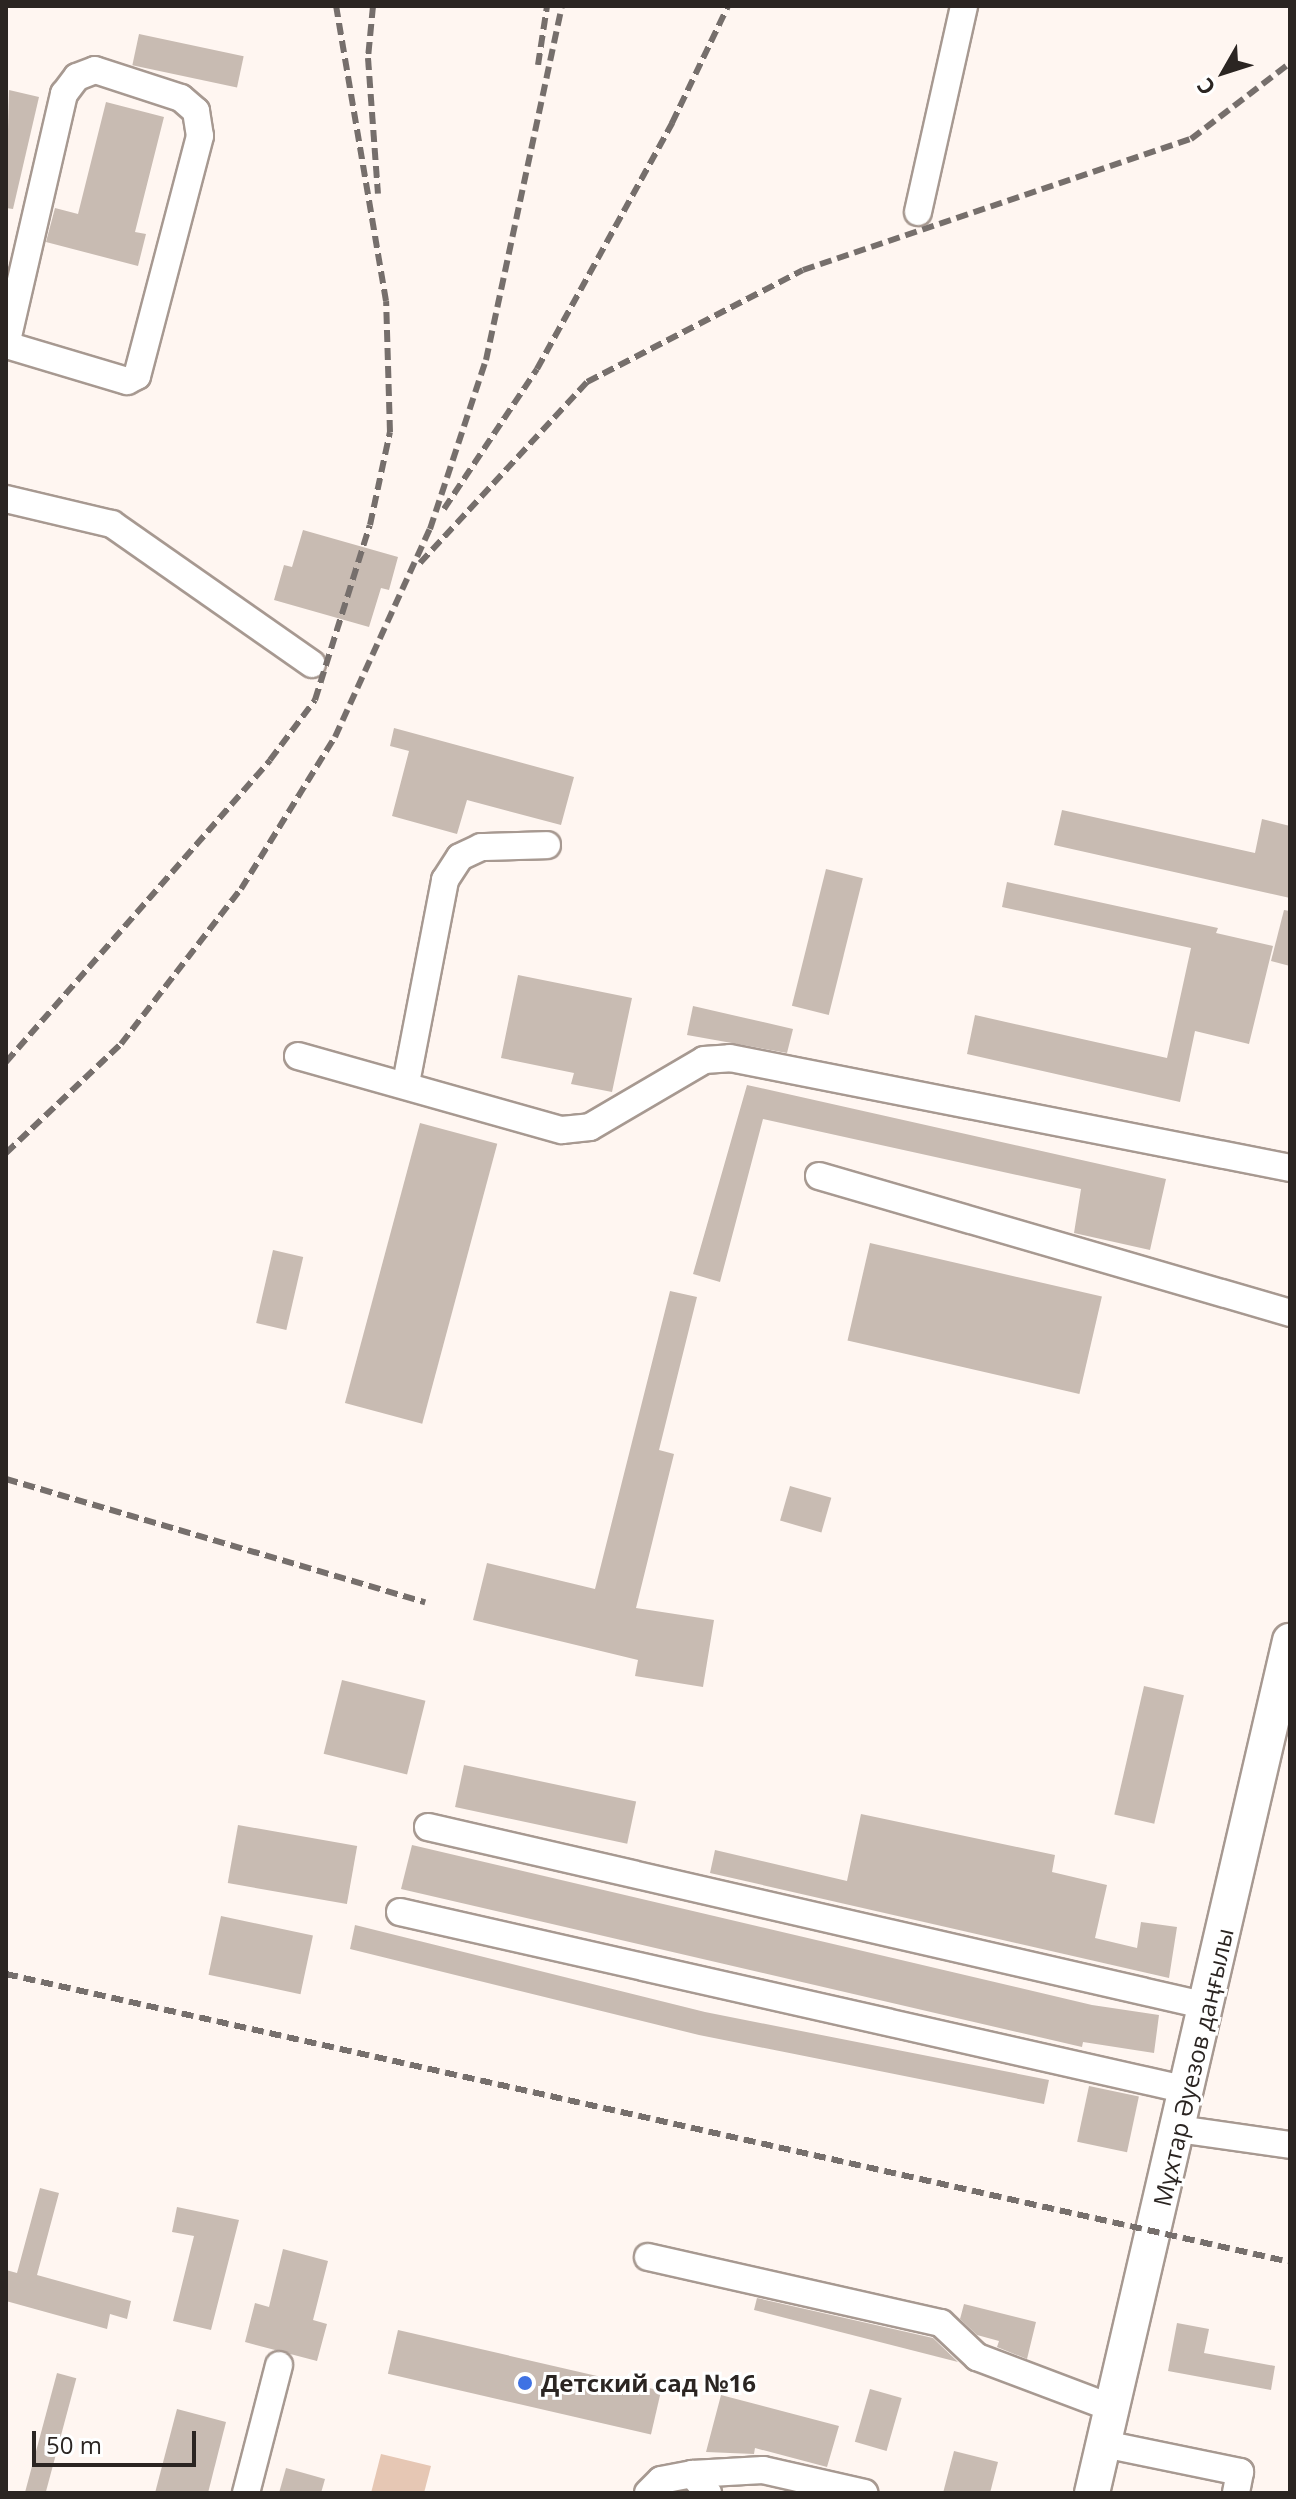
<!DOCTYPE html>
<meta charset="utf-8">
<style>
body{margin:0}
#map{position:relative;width:1296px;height:2499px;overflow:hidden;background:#fff6f1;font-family:"Open Sans",sans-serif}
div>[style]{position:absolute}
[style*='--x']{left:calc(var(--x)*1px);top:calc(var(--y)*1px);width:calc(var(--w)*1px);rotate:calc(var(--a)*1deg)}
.green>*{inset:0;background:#e6c7b4}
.building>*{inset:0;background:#c8bbb2;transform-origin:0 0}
.roads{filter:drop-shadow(2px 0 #a79991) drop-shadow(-2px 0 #a79991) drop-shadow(0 2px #a79991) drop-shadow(0 -2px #a79991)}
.minor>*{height:26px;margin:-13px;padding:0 13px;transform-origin:13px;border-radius:13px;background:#fff}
.major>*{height:34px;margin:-17px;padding:0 17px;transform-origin:17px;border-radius:17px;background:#fff}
.rail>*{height:6px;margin-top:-3px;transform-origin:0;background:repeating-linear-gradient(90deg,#766f6c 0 12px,transparent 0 18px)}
.dots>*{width:22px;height:22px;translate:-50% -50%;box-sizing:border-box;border:4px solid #fff;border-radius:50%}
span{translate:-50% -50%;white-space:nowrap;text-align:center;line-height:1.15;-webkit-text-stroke:6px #fff;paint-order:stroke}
.street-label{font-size:24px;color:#2b2522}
.poi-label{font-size:24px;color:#2b2522;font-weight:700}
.left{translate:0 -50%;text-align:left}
.frame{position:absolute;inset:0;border:8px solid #2b2522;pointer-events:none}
.north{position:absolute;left:1184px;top:32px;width:80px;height:80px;-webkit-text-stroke:6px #fff;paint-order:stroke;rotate:231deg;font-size:22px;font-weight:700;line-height:32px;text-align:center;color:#2b2522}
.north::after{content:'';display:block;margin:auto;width:28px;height:36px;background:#2b2522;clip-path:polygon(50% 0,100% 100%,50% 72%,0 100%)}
.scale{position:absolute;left:32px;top:2431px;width:164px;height:36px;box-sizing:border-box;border:4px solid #2b2522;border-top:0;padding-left:10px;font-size:24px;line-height:28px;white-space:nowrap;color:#2b2522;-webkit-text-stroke:6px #fff;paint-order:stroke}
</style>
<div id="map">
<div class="green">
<i style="clip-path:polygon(381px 2454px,431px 2466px,424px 2493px,371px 2493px)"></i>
</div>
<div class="building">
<i style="left:139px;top:34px;width:107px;height:32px;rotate:12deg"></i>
<i style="clip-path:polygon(9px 90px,39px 97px,13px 209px,6px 208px)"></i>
<i style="clip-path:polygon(106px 102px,164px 117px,135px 232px,146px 234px,138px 266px,46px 242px,55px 208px,78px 214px)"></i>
<i style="clip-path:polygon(303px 530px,398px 557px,389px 590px,381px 588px,369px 627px,274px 600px,284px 565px,292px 567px)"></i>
<i style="clip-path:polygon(394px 728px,574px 777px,561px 825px,467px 800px,457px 834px,392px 816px,409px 751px,390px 746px)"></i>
<i style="clip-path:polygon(1062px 810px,1255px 853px,1262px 819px,1290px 826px,1290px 898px,1054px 845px)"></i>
<i style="left:826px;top:869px;width:38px;height:141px;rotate:14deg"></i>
<i style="clip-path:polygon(1007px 882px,1218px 928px,1216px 933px,1273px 946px,1249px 1044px,1195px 1031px,1180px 1102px,967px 1054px,975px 1015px,1167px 1058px,1191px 948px,1002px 907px)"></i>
<i style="clip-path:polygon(1284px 910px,1290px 911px,1290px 966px,1271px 961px)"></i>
<i style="clip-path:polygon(518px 975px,632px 998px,612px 1092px,571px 1084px,574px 1073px,501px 1058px)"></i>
<i style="clip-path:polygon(693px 1006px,793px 1029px,787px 1053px,687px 1035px)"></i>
<i style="clip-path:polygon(747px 1085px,1166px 1179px,1150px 1250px,1074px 1233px,1081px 1189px,763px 1119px,720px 1282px,693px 1274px)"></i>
<i style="left:420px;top:1123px;width:80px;height:290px;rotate:15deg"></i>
<i style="left:870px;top:1243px;width:238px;height:100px;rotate:13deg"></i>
<i style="left:273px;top:1250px;width:31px;height:75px;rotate:13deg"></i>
<i style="clip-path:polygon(670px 1291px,697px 1297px,659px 1450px,674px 1454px,636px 1608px,714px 1620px,703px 1687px,635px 1676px,638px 1660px,473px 1620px,487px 1563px,595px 1589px)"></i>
<i style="left:790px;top:1486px;width:43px;height:36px;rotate:16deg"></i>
<i style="left:342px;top:1680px;width:86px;height:76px;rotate:14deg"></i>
<i style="left:1144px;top:1686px;width:41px;height:132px;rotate:13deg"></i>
<i style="left:464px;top:1765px;width:176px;height:43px;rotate:12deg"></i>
<i style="clip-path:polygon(861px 1814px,1055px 1855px,1052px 1872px,1107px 1885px,1095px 1938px,1137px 1948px,1141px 1922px,1177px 1927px,1169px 1978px,710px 1873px,715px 1850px,847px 1881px)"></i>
<i style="left:238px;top:1825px;width:121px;height:59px;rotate:10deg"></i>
<i style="clip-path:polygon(412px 1845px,1092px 2005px,1159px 2015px,1154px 2053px,1083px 2042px,1082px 2047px,401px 1889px)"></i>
<i style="left:221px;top:1916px;width:94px;height:60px;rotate:12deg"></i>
<i style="clip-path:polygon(355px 1925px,705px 2012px,1049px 2080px,1044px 2104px,699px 2035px,350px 1949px)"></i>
<i style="left:1089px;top:2086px;width:51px;height:57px;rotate:12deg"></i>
<i style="clip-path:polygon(40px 2188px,59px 2193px,37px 2275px,131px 2301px,127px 2319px,110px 2314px,107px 2329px,6px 2301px,6px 2270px,17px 2273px)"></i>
<i style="clip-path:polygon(177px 2207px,239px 2220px,211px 2330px,173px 2321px,194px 2236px,172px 2232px)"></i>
<i style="clip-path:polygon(283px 2249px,328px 2261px,313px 2320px,327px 2324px,317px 2361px,245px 2342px,255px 2303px,269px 2307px)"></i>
<i style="clip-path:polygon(757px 2298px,933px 2338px,958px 2362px,754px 2310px)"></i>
<i style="clip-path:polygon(964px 2304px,1036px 2322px,1027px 2359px,997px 2347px,999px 2341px,977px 2335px,960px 2319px)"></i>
<i style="clip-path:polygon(1177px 2323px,1209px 2329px,1204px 2353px,1275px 2366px,1271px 2390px,1168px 2371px)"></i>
<i style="left:398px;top:2330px;width:270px;height:45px;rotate:13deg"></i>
<i style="left:57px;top:2373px;width:20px;height:124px;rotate:15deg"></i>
<i style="left:870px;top:2389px;width:33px;height:55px;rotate:16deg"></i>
<i style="clip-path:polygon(721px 2395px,839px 2426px,827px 2467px,755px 2448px,754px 2454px,706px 2452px)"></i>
<i style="clip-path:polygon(177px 2409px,226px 2422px,208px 2493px,155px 2493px)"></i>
<i style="clip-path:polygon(954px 2451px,998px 2462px,990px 2493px,943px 2493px)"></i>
<i style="clip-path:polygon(286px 2468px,325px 2479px,321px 2493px,279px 2493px)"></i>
</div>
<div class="roads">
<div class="minor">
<i style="--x:95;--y:70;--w:90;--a:18"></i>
<i style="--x:181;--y:98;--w:20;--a:41"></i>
<i style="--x:196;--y:111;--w:25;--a:81"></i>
<i style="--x:200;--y:136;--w:248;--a:104.7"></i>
<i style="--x:137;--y:376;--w:11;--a:153"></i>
<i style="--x:127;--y:381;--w:126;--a:-163.4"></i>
<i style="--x:6;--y:345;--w:258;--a:-77"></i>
<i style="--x:64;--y:94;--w:21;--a:-53"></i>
<i style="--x:77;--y:77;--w:19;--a:-21"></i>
<i style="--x:918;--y:212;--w:211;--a:-77.4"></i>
<i style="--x:6;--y:499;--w:109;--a:13.3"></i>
<i style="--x:112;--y:524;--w:244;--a:35"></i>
<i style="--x:298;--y:1056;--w:274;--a:15.7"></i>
<i style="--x:562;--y:1130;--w:28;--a:-6"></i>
<i style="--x:590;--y:1127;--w:132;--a:-30.4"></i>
<i style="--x:704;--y:1060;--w:26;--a:-4"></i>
<i style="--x:730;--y:1058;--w:571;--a:11.11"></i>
<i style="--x:406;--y:1083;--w:207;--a:-79.1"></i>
<i style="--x:445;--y:880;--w:27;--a:-57"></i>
<i style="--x:460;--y:857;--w:23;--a:-25"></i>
<i style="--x:481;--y:847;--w:66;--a:-1.7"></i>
<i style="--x:819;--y:1176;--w:491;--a:16.2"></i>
<i style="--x:428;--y:1827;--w:799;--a:12.94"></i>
<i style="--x:400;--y:1912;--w:807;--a:12.74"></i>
<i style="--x:1178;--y:2129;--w:113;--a:8.1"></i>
<i style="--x:648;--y:2257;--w:300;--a:12.7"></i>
<i style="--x:941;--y:2323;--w:50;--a:43.4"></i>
<i style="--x:977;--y:2357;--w:144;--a:20.7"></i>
<i style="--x:1104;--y:2444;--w:139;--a:11.6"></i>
<i style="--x:1240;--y:2472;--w:21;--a:101"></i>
<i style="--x:692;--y:2474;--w:71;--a:-3.2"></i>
<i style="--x:763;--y:2470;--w:104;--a:12.8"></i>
<i style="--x:246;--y:2493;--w:132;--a:-75.5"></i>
<i style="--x:648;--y:2493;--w:18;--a:-45"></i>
<i style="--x:661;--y:2480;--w:32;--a:-11"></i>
<i style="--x:692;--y:2474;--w:25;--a:50"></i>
</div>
<div class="major">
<i style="--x:1092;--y:2493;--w:875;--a:-76.92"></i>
</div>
</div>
<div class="rail">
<i style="--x:373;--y:6;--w:52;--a:95.5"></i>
<i style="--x:368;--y:58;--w:136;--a:85.8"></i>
<i style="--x:538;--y:65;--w:60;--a:-81.3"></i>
<i style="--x:444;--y:509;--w:168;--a:-56.4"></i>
<i style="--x:537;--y:369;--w:281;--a:-61.2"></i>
<i style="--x:672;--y:123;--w:130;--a:-64.4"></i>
<i style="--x:420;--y:563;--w:246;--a:-47.3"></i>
<i style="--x:587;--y:382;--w:243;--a:-27.4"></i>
<i style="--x:803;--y:270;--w:410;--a:-18.7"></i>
<i style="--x:1191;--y:139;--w:125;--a:-37.5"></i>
<i style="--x:6;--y:1062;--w:401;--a:-48.8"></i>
<i style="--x:270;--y:760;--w:75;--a:-53.1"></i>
<i style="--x:315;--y:700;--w:183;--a:-72.6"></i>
<i style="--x:370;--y:525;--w:95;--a:-77.9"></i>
<i style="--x:390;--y:432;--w:131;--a:-91.7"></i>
<i style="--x:386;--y:301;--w:299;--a:-99.6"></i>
<i style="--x:6;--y:1153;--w:158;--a:-43.5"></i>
<i style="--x:121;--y:1044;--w:196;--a:-52.3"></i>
<i style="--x:241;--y:889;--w:179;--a:-58.3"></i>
<i style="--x:335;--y:737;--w:229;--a:-65.5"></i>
<i style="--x:430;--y:529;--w:178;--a:-71.7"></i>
<i style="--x:486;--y:360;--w:362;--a:-77.9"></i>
<i style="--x:6;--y:1479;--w:437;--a:16.4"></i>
<i style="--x:6;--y:1974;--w:1316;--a:12.64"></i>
</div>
<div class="dots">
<i style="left:525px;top:2383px;background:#3f72e3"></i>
</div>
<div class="street-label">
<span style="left:1193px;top:2067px;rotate:-77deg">Мұхтар Әуезов даңғылы</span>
</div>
<div class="poi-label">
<span class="left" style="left:541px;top:2383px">Детский сад №16</span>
</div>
<div class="frame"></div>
<div class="north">С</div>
<div class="scale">50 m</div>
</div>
